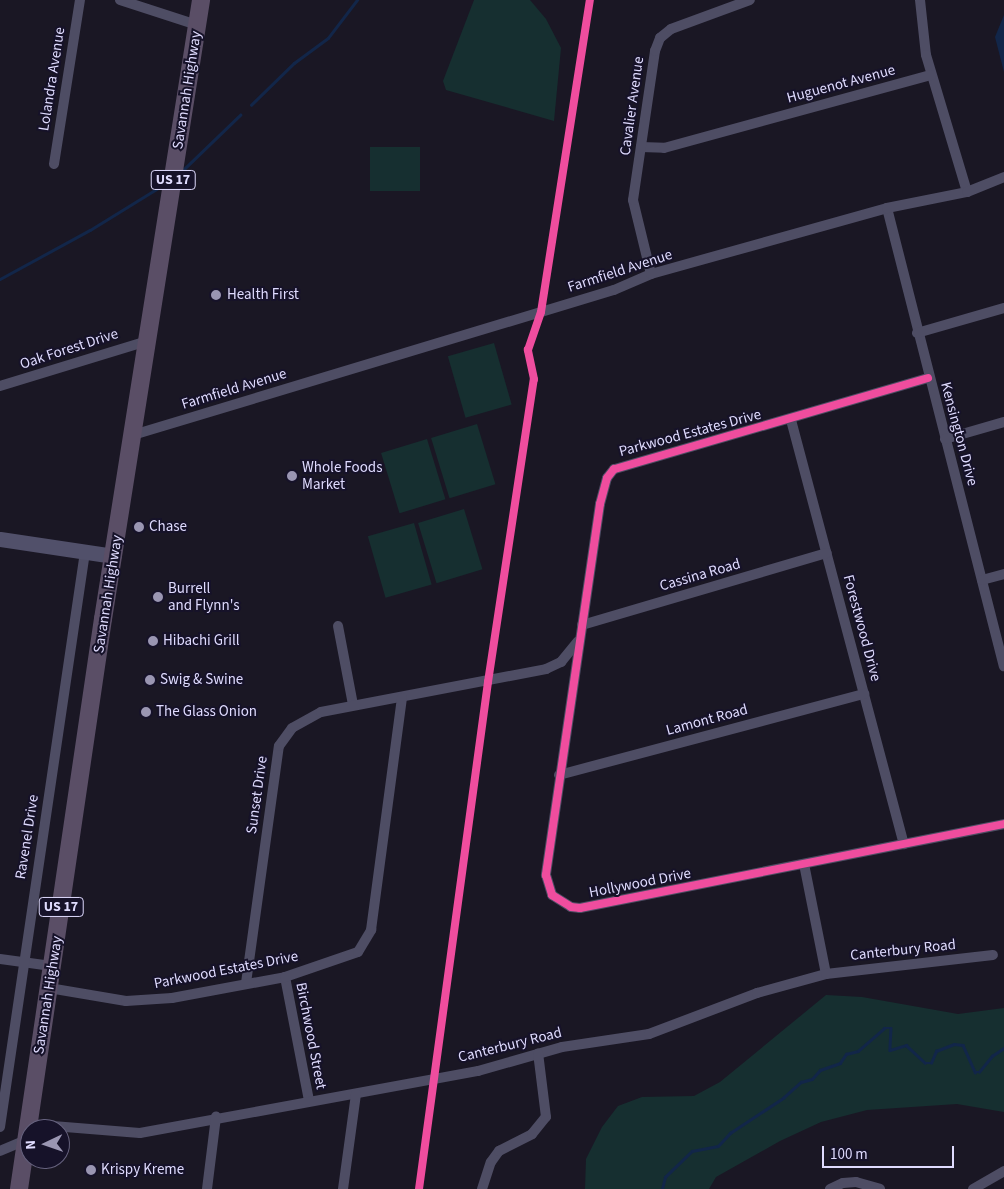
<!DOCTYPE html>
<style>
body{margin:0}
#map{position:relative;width:1004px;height:1189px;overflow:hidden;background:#1a1724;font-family:"Source Sans 3",sans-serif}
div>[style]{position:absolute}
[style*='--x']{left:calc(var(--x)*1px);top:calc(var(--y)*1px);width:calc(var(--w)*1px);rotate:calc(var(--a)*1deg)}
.green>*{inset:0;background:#162f30;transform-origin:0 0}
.water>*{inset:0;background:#122649}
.stream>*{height:2.5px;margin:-1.25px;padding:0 1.25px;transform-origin:1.25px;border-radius:1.25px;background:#122649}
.minor>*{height:10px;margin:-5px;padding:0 5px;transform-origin:5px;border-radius:5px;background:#4e4d64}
.secondary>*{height:15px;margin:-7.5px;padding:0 7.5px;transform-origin:7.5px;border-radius:7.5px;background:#51506a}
.trunk>*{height:18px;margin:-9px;padding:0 9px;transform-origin:9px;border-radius:9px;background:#5a4e66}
.cycleway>*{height:8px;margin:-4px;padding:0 4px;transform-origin:4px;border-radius:4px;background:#ef4d9e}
.dots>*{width:14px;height:14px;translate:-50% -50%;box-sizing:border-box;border:2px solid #161229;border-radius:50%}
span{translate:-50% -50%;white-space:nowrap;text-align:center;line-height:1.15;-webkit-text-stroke:4px #161229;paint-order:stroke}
.shield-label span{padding:1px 4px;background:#161229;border:1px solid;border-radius:4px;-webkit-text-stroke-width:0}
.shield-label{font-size:14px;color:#dfdbfe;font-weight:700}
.street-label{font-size:15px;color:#dfdbfe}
.poi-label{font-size:15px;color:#dfdbfe}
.left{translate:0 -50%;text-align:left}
.north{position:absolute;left:20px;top:1119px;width:50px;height:50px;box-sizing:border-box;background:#161229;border:1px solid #66627e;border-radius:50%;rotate:267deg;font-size:14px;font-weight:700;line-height:20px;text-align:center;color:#dfdbfe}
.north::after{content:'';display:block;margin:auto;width:18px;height:22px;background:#9a96b2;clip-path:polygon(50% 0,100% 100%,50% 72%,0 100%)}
.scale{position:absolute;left:822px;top:1146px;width:132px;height:22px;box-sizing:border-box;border:2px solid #dfdbfe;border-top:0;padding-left:6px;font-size:15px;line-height:18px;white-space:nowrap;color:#dfdbfe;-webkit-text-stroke:4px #161229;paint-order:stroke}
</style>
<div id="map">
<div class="green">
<i style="clip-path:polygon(474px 0,530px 0,546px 19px,561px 48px,554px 121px,446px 90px,443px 81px)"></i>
<i style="left:420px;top:147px;width:44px;height:50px;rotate:90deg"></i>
<i style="left:494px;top:343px;width:64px;height:48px;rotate:74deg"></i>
<i style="left:477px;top:424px;width:63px;height:48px;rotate:73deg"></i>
<i style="left:427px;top:439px;width:63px;height:48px;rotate:73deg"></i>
<i style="left:464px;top:509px;width:63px;height:48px;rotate:73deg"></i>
<i style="left:414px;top:523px;width:64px;height:48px;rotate:74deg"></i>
<i style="clip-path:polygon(826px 995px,862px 997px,958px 1014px,1004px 1008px,1004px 1112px,957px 1104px,867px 1110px,821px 1122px,780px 1141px,716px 1177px,709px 1189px,585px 1189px,586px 1159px,602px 1127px,618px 1106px,642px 1097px,694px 1096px,720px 1082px)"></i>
</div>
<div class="water">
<i style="clip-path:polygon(1004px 15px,1004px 72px,995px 37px)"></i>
</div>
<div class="stream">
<i style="--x:251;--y:105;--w:60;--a:-44.3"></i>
<i style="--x:294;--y:63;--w:42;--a:-36.3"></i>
<i style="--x:328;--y:38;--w:48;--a:-52.7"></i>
<i style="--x:182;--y:171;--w:81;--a:-44"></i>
<i style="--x:0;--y:279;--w:102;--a:-28.6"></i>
<i style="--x:90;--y:230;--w:80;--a:-31.7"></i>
<i style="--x:662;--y:1189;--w:12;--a:-76"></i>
<i style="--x:665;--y:1177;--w:37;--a:-44"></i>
<i style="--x:692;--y:1151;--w:26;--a:-11"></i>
<i style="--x:718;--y:1146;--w:18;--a:-47"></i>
<i style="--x:730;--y:1133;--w:64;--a:-33.4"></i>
<i style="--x:783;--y:1098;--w:24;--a:-42"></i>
<i style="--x:801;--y:1082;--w:11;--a:-15"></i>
<i style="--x:812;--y:1079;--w:12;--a:-48"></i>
<i style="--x:820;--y:1070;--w:21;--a:-19"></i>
<i style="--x:840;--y:1063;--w:11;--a:-56"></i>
<i style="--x:846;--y:1054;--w:12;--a:-14"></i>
<i style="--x:858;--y:1051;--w:35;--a:-41"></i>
<i style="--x:884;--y:1028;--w:7;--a:0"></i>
<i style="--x:891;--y:1028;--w:22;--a:93"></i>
<i style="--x:890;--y:1050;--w:17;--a:-17"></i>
<i style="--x:906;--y:1045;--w:26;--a:43"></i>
<i style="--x:925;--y:1063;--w:6;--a:0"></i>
<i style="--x:931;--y:1063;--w:13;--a:-67"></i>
<i style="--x:936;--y:1051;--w:19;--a:-21"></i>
<i style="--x:954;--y:1044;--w:9;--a:6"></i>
<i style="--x:963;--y:1045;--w:30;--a:66"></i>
<i style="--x:975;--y:1072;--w:4;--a:0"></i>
<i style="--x:979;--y:1072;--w:21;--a:-51"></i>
<i style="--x:992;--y:1056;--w:14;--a:-34"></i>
</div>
<div class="minor">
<i style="--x:120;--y:0;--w:81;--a:18"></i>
<i style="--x:920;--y:0;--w:55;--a:83.8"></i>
<i style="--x:926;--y:55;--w:143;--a:73.3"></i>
<i style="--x:641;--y:147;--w:23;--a:2"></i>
<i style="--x:664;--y:148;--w:277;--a:-15.3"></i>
<i style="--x:54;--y:164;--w:166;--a:-81"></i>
<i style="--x:887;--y:208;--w:473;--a:75.7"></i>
<i style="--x:651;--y:274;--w:76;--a:-103.7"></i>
<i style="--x:633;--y:200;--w:151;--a:-81.6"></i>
<i style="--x:655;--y:51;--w:14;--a:-69"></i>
<i style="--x:660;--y:38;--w:14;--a:-39"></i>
<i style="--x:671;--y:29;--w:84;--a:-20.2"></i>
<i style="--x:917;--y:333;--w:91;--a:-16"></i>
<i style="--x:928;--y:378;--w:327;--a:163.8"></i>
<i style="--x:614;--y:469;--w:11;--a:128"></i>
<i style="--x:607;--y:478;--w:27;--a:105"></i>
<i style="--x:600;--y:504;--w:375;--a:98.3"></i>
<i style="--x:546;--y:875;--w:21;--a:73"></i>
<i style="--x:552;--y:895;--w:22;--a:32"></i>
<i style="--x:571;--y:907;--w:9;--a:6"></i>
<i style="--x:580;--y:908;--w:432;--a:-11.2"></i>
<i style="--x:0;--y:386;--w:154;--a:-17"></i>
<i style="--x:791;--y:420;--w:439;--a:75.1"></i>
<i style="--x:133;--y:435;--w:502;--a:-16.78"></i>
<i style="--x:614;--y:290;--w:40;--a:-23.4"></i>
<i style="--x:651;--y:274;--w:245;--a:-15.6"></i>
<i style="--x:887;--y:208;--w:82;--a:-11.3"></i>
<i style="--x:967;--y:192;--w:40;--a:-22"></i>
<i style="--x:945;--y:439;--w:61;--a:-16.1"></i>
<i style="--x:982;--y:580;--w:23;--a:-15"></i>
<i style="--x:582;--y:625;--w:255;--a:-16.4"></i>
<i style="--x:338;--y:626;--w:80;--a:79.2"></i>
<i style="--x:559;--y:775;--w:316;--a:-14.9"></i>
<i style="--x:804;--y:864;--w:112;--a:78.7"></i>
<i style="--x:0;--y:959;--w:52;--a:7.7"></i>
<i style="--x:285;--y:977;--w:126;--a:79"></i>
<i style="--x:246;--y:983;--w:239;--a:-82.1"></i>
<i style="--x:279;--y:746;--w:22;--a:-54"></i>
<i style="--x:292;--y:728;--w:33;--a:-29"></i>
<i style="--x:321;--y:712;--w:229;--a:-10.8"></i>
<i style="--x:546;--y:669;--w:17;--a:-25"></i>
<i style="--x:561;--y:662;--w:26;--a:-51"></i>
<i style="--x:49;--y:988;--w:78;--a:9.6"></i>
<i style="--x:126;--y:1001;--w:46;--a:-3.7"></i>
<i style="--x:172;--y:998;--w:115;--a:-10.5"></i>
<i style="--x:285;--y:977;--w:77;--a:-18.9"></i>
<i style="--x:358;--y:952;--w:26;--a:-59"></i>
<i style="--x:371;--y:930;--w:234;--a:-82.4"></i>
<i style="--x:28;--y:1124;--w:112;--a:4.6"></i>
<i style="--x:140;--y:1133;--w:344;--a:-10.4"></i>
<i style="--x:478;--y:1071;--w:87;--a:-15.9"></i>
<i style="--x:562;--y:1047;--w:88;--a:-8.5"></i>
<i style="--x:649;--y:1034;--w:116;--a:-20.8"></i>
<i style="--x:757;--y:993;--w:72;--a:-15.4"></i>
<i style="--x:826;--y:974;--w:168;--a:-6.5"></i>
<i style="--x:0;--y:1127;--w:581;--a:-81.59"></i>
<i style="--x:0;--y:1151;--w:28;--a:-23"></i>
<i style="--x:207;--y:1189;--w:73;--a:-82.9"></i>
<i style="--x:343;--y:1189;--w:96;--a:-82.2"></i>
<i style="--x:482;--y:1189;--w:28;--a:-72"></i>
<i style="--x:491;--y:1162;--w:14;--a:-54"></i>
<i style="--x:499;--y:1151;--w:37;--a:-27"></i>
<i style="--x:532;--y:1134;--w:22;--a:-51"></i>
<i style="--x:546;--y:1117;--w:64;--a:-97.1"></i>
<i style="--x:830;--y:1189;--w:14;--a:-25"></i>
<i style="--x:843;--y:1183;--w:13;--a:-4"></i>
<i style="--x:856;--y:1182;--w:25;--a:16"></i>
<i style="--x:973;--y:1189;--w:36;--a:-30"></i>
</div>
<div class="secondary">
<i style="--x:0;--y:539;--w:115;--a:8.5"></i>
</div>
<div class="trunk">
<i style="--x:19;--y:1189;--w:576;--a:-81.62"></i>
<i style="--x:103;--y:619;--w:627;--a:-81"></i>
</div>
<div class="cycleway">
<i style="--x:928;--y:378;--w:327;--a:163.8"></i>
<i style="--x:614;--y:469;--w:11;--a:128"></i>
<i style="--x:607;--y:478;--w:27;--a:105"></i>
<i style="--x:600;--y:504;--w:375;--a:98.3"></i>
<i style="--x:546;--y:875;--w:21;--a:73"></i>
<i style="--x:552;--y:895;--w:22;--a:32"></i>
<i style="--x:571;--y:907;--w:9;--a:6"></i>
<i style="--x:580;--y:908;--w:432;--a:-11.2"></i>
<i style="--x:419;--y:1189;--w:512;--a:-82.25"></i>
<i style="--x:488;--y:682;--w:306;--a:-81.4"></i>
<i style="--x:534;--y:379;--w:30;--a:-102"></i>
<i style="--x:528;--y:350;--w:40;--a:-71.1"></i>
<i style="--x:541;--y:312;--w:316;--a:-81.1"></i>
</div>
<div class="dots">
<i style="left:216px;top:295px;background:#9a96b2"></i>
<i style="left:292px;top:476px;background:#9a96b2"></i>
<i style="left:139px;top:527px;background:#9a96b2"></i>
<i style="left:158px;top:597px;background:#9a96b2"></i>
<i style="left:153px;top:641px;background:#9a96b2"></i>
<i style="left:150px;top:680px;background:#9a96b2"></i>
<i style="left:146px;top:712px;background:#9a96b2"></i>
<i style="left:91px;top:1170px;background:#9a96b2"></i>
</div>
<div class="shield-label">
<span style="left:173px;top:180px">US 17</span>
<span style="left:61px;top:907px">US 17</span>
</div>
<div class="street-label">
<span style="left:52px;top:79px;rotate:-81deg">Lolandra Avenue</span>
<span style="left:841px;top:84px;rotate:-15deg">Huguenot Avenue</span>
<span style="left:187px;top:90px;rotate:-81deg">Savannah Highway</span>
<span style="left:632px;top:106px;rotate:-82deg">Cavalier Avenue</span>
<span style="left:620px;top:271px;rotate:-18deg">Farmfield Avenue</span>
<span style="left:69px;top:349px;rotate:-18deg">Oak Forest Drive</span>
<span style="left:234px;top:389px;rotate:-17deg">Farmfield Avenue</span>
<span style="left:690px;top:433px;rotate:-15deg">Parkwood Estates Drive</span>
<span style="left:959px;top:434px;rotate:75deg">Kensington Drive</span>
<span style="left:700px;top:575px;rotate:-16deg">Cassina Road</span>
<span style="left:108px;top:594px;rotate:-81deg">Savannah Highway</span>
<span style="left:862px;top:628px;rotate:75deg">Forestwood Drive</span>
<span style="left:707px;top:720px;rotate:-15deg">Lamont Road</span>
<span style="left:257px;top:795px;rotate:-82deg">Sunset Drive</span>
<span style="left:27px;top:837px;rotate:-81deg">Ravenel Drive</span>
<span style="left:640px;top:883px;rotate:-11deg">Hollywood Drive</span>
<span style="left:903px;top:950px;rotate:-6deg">Canterbury Road</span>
<span style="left:226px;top:970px;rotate:-11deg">Parkwood Estates Drive</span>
<span style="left:48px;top:995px;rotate:-81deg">Savannah Highway</span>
<span style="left:311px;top:1036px;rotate:79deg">Birchwood Street</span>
<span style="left:510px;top:1045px;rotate:-14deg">Canterbury Road</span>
</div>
<div class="poi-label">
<span class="left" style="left:227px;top:295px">Health First</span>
<span class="left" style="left:302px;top:476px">Whole Foods<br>Market</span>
<span class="left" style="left:149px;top:527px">Chase</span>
<span class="left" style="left:168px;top:597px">Burrell<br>and Flynn's</span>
<span class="left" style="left:163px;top:641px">Hibachi Grill</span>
<span class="left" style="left:160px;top:680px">Swig &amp; Swine</span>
<span class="left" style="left:156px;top:712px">The Glass Onion</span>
<span class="left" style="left:101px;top:1170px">Krispy Kreme</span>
</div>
<div class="north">N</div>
<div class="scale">100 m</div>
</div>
